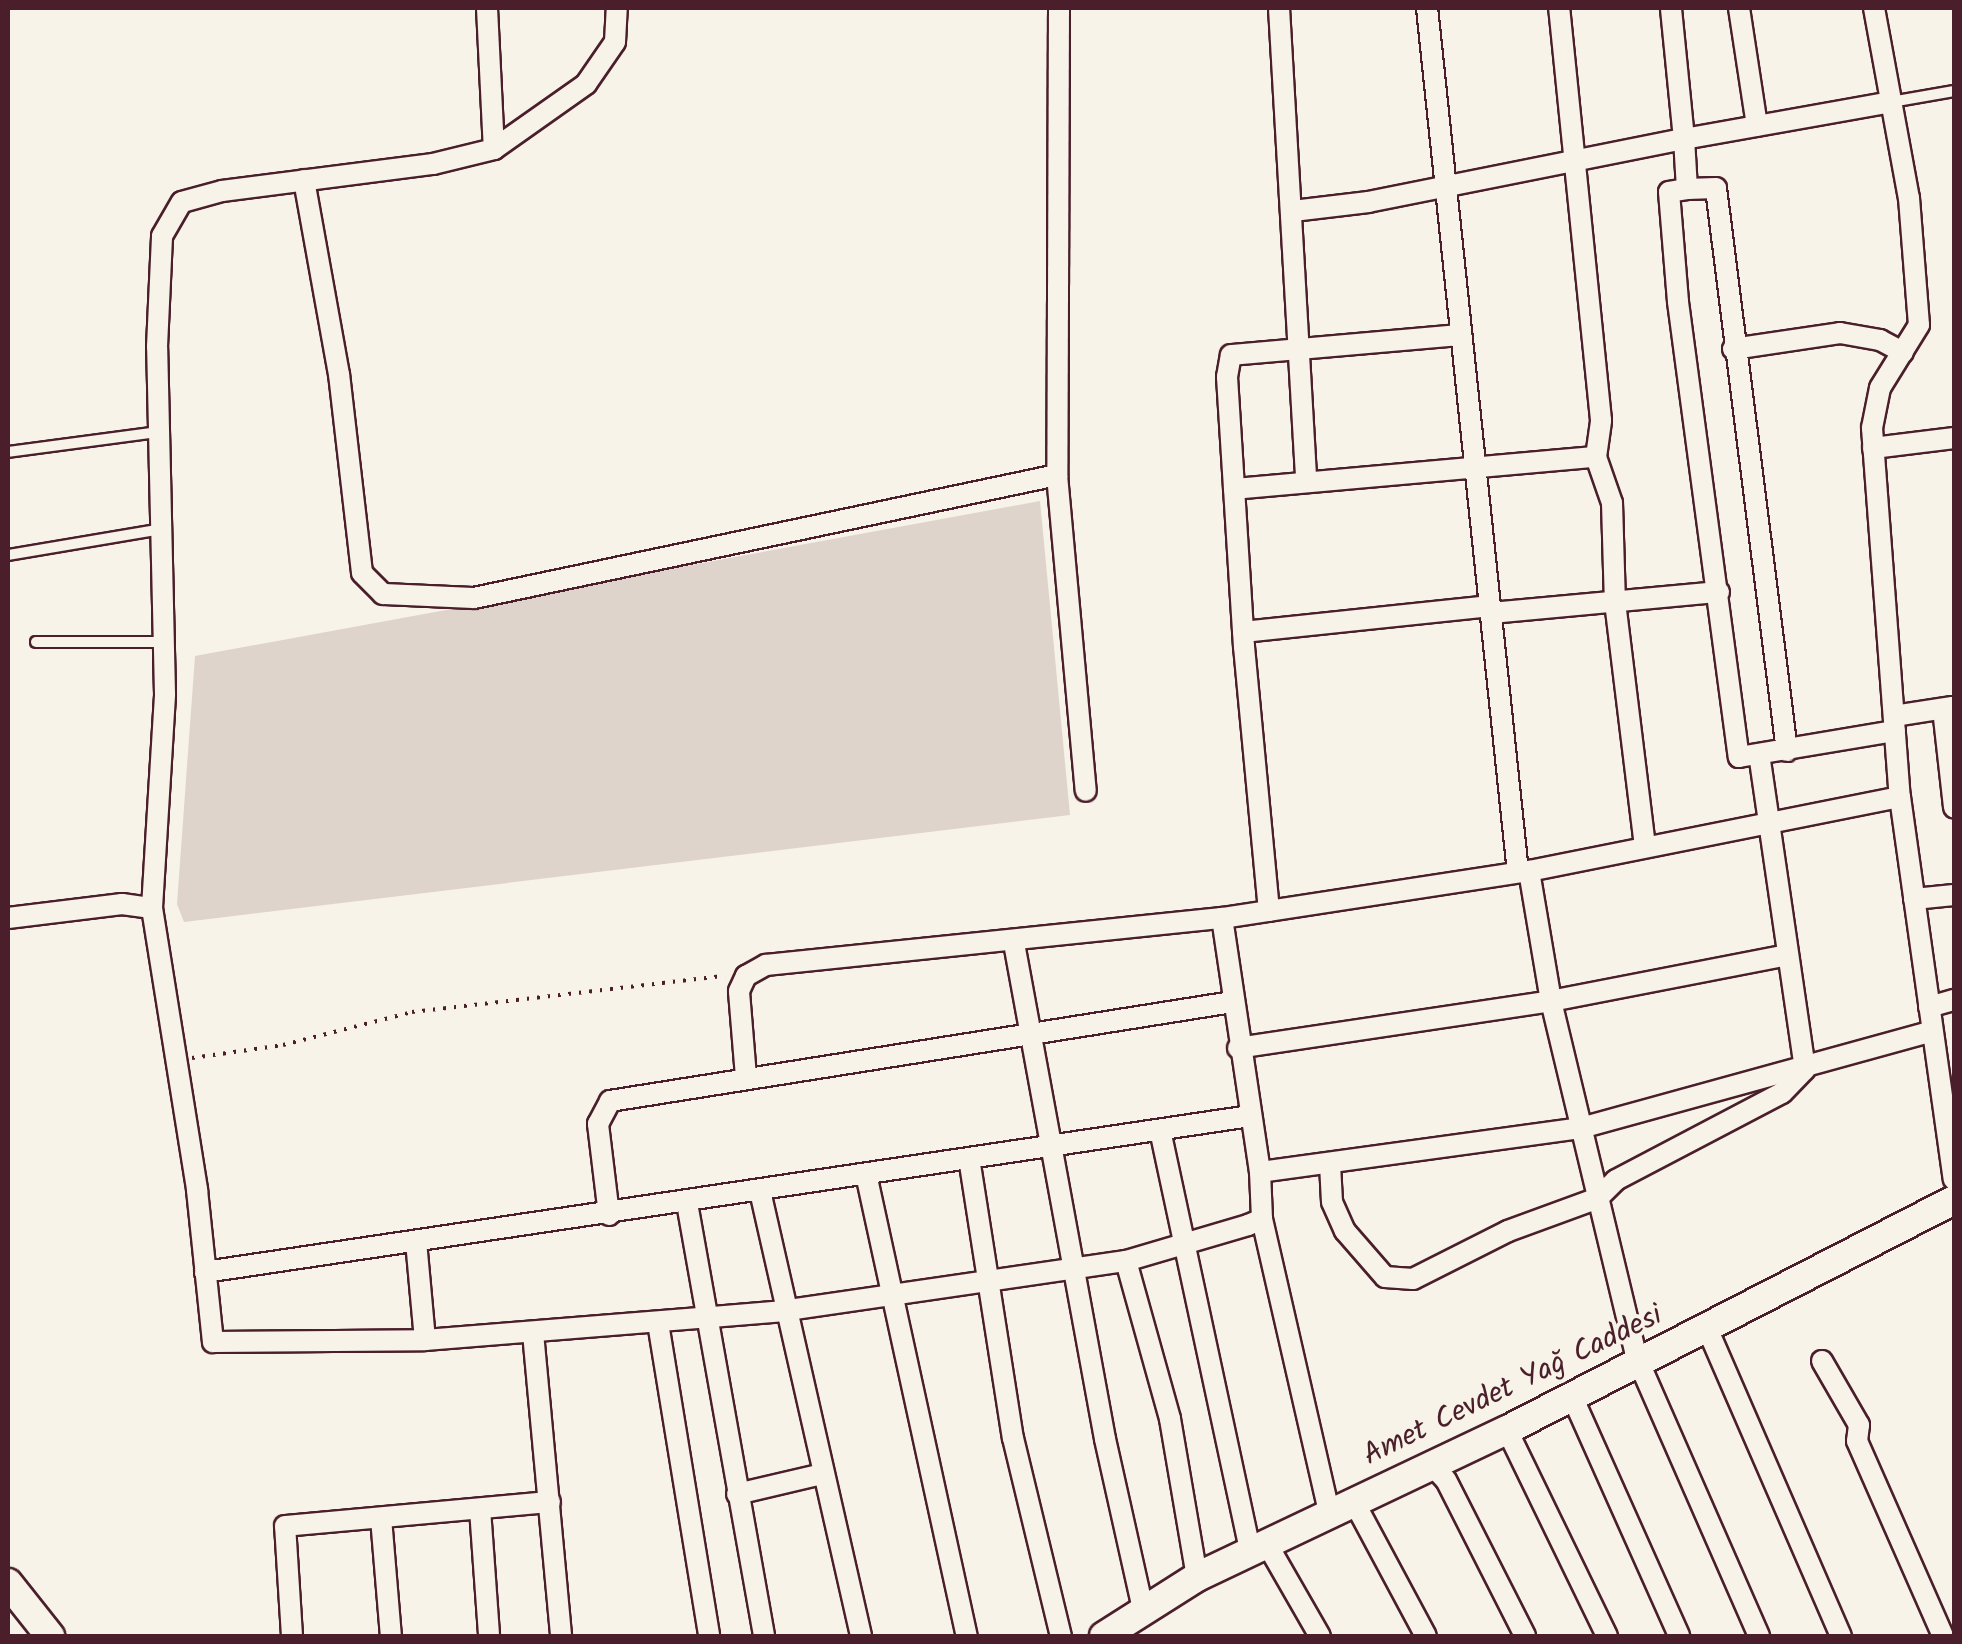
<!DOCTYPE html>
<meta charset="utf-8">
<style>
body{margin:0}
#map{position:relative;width:1962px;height:1644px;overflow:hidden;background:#f7f3e8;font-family:Kalam,sans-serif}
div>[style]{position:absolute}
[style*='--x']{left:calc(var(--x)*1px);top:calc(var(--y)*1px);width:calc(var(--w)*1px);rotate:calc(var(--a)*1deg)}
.green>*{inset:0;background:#ded4cc}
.path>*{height:4px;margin-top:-2px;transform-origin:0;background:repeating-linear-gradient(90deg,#4a1f2b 0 2.5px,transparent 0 10.5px)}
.roads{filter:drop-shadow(2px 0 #4a1f2b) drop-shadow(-2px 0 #4a1f2b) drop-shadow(0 2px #4a1f2b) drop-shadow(0 -2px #4a1f2b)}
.lane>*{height:10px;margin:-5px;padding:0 5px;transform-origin:5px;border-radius:5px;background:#f7f3e8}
.street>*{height:20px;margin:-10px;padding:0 10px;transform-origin:10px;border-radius:10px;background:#f7f3e8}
.secondary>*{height:28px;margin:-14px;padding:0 14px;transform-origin:14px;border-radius:14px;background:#f7f3e8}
span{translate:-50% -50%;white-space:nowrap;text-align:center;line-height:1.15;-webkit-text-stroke:8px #f7f3e8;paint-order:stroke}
.street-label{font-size:30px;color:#4a1f2b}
.frame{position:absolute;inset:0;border:10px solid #4a1f2b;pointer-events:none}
</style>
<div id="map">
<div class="green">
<i style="clip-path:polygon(1040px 501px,1070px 815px,184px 922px,177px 904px,195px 656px)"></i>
</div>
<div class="path">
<i style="--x:192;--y:1058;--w:92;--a:-8.1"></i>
<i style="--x:283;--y:1045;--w:133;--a:-14.3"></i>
<i style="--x:412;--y:1012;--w:315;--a:-6.6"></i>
</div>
<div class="roads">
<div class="lane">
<i style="--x:1891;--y:102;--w:64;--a:-9.9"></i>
<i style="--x:8;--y:452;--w:151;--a:-7.6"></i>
<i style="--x:8;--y:555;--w:155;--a:-9.6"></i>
<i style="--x:36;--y:642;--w:127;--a:0"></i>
</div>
<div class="street">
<i style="--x:487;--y:8;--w:141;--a:87.2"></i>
<i style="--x:1059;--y:8;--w:467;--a:90.2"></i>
<i style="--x:1057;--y:475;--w:317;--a:84.8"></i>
<i style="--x:1279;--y:8;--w:473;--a:86.7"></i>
<i style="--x:1427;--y:8;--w:869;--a:83.99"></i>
<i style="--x:1739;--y:8;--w:119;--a:81.3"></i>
<i style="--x:1874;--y:8;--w:193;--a:79.6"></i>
<i style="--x:1909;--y:198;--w:127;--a:85.5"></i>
<i style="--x:1919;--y:325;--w:74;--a:121.8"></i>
<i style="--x:1880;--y:388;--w:41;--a:101.3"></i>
<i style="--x:1872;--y:428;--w:370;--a:85.7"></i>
<i style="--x:1900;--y:797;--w:386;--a:82"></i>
<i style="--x:304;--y:180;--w:197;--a:79.8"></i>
<i style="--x:339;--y:374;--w:200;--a:83.4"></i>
<i style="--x:362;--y:573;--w:30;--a:45"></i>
<i style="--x:383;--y:594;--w:91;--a:2.5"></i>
<i style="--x:474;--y:598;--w:596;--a:-11.91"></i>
<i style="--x:1687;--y:189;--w:18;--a:171"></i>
<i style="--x:1669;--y:192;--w:110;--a:85.3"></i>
<i style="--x:1678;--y:302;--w:459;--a:82.4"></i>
<i style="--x:1739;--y:757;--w:158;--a:-9.5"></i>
<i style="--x:1293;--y:211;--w:76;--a:-6.8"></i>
<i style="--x:1368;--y:202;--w:322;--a:-11.3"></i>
<i style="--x:1684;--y:139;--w:132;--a:-95.7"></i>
<i style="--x:1733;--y:349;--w:108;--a:-8.5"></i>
<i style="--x:1840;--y:333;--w:41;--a:9.9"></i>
<i style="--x:1880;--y:340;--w:26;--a:28"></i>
<i style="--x:1873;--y:448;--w:82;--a:-7"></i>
<i style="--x:1596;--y:457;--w:49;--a:70.8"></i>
<i style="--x:1612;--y:503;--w:99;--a:88.3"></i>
<i style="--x:1615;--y:602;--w:247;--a:83"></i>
<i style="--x:1234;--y:489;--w:363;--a:-5.1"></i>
<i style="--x:1596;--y:457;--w:37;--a:-82"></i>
<i style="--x:1601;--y:420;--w:414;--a:-95.8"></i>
<i style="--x:1491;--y:613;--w:229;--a:-5.3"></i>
<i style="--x:1243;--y:632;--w:249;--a:-6"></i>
<i style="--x:1943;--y:709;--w:99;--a:83.6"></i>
<i style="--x:1894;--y:716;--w:59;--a:-8.8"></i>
<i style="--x:1787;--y:751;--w:567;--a:-97.19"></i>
<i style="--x:1716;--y:188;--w:29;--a:178"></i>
<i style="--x:1687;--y:189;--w:50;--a:-93.4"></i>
<i style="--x:1684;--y:139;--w:210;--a:-10.1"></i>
<i style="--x:1529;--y:871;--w:378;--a:-11.3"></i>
<i style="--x:1914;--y:899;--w:40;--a:-5.7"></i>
<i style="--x:152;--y:908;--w:286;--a:80.9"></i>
<i style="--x:197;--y:1190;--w:153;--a:84"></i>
<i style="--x:213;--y:1342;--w:212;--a:-0.5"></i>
<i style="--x:425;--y:1340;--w:358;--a:-4.6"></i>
<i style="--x:782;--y:1311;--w:348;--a:-8.3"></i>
<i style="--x:1126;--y:1261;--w:127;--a:-16.4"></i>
<i style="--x:1248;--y:1225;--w:15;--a:-23"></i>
<i style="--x:1262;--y:1219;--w:47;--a:-92.4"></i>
<i style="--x:1260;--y:1172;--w:257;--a:-98.5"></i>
<i style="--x:1269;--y:911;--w:265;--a:-95.4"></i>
<i style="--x:1244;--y:647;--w:271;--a:-93.6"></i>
<i style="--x:1227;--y:377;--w:22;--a:-80"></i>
<i style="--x:1231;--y:355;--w:231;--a:-5"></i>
<i style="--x:8;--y:918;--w:115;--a:-7"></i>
<i style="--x:122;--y:904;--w:30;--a:8"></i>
<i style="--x:152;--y:908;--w:214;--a:-86.5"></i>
<i style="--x:165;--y:694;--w:347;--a:-91.3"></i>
<i style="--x:157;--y:347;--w:111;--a:-87.4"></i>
<i style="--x:162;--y:236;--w:39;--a:-60"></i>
<i style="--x:182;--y:202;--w:41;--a:-15.4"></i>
<i style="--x:222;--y:191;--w:213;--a:-7.3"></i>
<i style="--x:433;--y:164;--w:63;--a:-13.8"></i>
<i style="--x:494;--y:149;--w:113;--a:-35.2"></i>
<i style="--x:586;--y:84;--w:51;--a:-55.4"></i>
<i style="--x:615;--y:42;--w:34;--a:-87"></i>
<i style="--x:1014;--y:943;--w:504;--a:79.6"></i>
<i style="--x:1105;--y:1439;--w:178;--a:77.4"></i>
<i style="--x:1929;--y:1007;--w:26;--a:-16"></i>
<i style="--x:1238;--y:1048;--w:317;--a:-8.5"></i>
<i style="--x:1551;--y:1001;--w:241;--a:-11"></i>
<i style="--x:746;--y:1077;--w:86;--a:-94.7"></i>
<i style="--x:739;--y:991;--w:17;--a:-65"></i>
<i style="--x:746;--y:976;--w:23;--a:-29"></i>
<i style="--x:766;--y:965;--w:458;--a:-5.9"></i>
<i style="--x:1222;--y:918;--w:311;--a:-8.7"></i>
<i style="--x:1529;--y:871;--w:132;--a:80.4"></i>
<i style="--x:1551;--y:1001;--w:367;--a:76.5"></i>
<i style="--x:1637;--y:1358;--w:304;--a:66.3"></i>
<i style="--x:1160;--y:1130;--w:431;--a:77.9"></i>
<i style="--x:969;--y:1158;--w:283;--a:81.1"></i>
<i style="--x:1013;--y:1438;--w:204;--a:76.4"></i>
<i style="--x:1330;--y:1164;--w:38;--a:87"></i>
<i style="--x:1332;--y:1202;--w:32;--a:66"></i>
<i style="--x:1345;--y:1231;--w:61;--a:49"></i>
<i style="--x:1385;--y:1277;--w:28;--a:4"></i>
<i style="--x:1413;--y:1279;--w:106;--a:-26.8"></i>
<i style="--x:1508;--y:1231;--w:96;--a:-20.1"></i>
<i style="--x:1598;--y:1198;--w:25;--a:-45"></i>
<i style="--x:1616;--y:1180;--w:187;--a:-27.7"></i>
<i style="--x:1782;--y:1093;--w:33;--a:-46"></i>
<i style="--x:1805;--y:1069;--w:317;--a:-98.3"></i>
<i style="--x:1260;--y:1172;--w:324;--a:-7.8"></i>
<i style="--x:1581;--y:1128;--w:364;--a:-15.4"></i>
<i style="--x:866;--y:1174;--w:473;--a:77.7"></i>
<i style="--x:760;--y:1191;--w:456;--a:77.2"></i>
<i style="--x:687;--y:1203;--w:440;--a:79.9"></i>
<i style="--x:609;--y:1215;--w:92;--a:-96.9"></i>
<i style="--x:598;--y:1124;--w:26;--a:-62"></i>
<i style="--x:610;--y:1101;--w:630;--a:-9.04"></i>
<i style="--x:1262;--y:1219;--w:301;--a:77.1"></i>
<i style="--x:416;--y:1241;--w:99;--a:84.8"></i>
<i style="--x:1126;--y:1261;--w:164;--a:74.4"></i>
<i style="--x:1170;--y:1419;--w:160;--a:80.3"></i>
<i style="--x:205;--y:1272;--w:1057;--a:-8.49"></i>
<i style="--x:658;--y:1323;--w:317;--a:80.7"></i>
<i style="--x:1707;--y:1328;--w:336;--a:66.5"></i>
<i style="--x:533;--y:1333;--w:304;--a:84.7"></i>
<i style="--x:1822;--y:1361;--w:74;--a:60"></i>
<i style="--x:1859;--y:1425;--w:16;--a:97"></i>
<i style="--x:1857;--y:1441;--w:213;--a:66.2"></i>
<i style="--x:1571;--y:1394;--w:265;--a:65.9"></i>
<i style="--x:1507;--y:1430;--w:229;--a:64.1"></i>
<i style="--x:1430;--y:1463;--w:23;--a:47"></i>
<i style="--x:1446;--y:1480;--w:175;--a:63.1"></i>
<i style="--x:737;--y:1494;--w:87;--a:-13.2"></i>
<i style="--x:1353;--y:1500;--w:154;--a:61.8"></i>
<i style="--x:480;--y:1509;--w:127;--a:85.9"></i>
<i style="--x:381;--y:1518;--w:118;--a:85.2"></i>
<i style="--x:1267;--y:1544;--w:106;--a:60.1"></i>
<i style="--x:292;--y:1636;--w:110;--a:-93.6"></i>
<i style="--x:285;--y:1526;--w:266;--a:-5.2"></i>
</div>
<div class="secondary">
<i style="--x:8;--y:1583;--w:68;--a:51.6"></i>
<i style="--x:1104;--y:1636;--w:110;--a:-32.4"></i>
<i style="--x:1197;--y:1577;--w:343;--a:-25.4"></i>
<i style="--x:1507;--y:1430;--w:503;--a:-27.23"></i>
</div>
</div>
<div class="street-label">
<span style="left:1513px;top:1386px;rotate:-26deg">Amet Cevdet Yağ Caddesi</span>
</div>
<div class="frame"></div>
</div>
